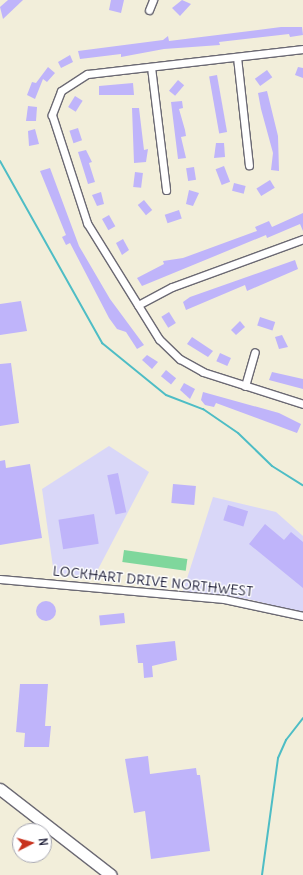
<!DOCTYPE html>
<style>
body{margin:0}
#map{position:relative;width:303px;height:875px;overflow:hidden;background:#f2eeda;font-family:Delius,sans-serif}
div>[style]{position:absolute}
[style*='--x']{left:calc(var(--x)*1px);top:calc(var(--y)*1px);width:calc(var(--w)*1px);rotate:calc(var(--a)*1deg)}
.built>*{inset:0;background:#d9d7f8}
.green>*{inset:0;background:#7fd79c;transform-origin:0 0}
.stream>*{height:2px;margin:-1px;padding:0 1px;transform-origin:1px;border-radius:1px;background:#4ebdc5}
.building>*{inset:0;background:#bfb4fa;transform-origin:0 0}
.round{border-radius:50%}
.roads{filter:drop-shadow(1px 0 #6b6973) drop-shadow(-1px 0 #6b6973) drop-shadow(0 1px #6b6973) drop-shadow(0 -1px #6b6973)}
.street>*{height:7px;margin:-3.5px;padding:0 3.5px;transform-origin:3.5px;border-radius:3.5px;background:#fff}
.primary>*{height:11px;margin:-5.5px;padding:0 5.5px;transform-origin:5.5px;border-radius:5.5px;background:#fff}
span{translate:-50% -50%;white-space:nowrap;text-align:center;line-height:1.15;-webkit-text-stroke:3px #fff;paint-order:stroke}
.street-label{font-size:14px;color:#22223b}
.north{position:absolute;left:12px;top:823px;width:40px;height:40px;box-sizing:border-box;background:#fff;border:1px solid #a7a7b1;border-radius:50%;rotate:84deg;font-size:11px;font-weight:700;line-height:16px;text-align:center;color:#22223b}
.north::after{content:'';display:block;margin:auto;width:14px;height:18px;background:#c8321e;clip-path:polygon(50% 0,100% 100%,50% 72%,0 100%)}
</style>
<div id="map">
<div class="built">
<i style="clip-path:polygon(109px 446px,149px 472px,94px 577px,54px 574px,42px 489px)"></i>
<i style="clip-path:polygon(213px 497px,276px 512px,303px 536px,303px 613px,248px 599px,183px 591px)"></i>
</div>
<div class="green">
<i style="left:124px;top:550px;width:64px;height:12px;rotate:8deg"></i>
</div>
<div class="stream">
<i style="--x:0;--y:161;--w:209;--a:60.7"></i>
<i style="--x:102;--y:343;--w:82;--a:39.1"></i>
<i style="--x:166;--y:395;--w:40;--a:21"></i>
<i style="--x:203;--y:409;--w:42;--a:34.4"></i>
<i style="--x:238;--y:433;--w:47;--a:44.1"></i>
<i style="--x:272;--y:466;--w:36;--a:32"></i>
<i style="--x:262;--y:875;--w:118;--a:-82.2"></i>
<i style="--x:278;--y:758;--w:20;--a:-66"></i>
<i style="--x:286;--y:740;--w:28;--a:-52"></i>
</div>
<div class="building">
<i style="clip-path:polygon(8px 0,23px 0,3px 19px,0 7px)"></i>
<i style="clip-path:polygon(111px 0,124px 0,121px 13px,109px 10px)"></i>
<i style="clip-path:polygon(182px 0,191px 4px,180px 16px,172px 8px)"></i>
<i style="clip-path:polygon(281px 27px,302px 27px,303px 35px,290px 37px,289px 34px,219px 42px,220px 45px,164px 49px,121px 57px,121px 54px,80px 59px,78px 51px,163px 40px,168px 36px,169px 41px)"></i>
<i style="clip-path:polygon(70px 55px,73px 62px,61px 68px,58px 62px)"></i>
<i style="clip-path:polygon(48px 67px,55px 73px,47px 82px,43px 79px,35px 99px,27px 95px,32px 82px,36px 83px)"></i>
<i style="clip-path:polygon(298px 67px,303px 68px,303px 78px,295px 75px)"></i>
<i style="left:267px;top:70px;width:9px;height:15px;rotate:54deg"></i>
<i style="left:217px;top:75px;width:58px;height:8px;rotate:80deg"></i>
<i style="left:178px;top:80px;width:8px;height:14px;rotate:40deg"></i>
<i style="clip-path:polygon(133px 83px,134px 95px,99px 95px,99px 86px)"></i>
<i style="clip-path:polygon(267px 91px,278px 136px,279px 171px,271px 170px,273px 153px,261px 109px,258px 93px)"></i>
<i style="left:75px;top:96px;width:9px;height:13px;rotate:32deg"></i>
<i style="clip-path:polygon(182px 101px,183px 108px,179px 109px,185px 130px,186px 136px,181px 137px,186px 158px,178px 159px,171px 102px)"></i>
<i style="clip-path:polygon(28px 106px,37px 107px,36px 121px,26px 121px)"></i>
<i style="clip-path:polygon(132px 108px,139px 108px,144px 150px,148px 149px,146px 162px,134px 163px)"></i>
<i style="left:78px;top:128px;width:13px;height:9px;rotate:72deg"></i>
<i style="clip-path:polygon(35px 129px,39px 144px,29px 146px,28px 131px)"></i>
<i style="clip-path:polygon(216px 143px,224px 143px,225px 157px,214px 158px)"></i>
<i style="clip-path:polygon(86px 150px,92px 162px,89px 163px,95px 182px,88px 184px,78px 152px)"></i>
<i style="left:224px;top:166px;width:17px;height:9px;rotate:69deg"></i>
<i style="left:194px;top:167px;width:13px;height:8px;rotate:81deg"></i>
<i style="clip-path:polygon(50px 168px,79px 246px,110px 299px,144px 345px,137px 349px,126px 332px,117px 329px,109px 318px,70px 243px,66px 245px,62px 237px,66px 235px,40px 171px)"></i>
<i style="left:135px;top:172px;width:8px;height:15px;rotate:7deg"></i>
<i style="left:270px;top:180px;width:9px;height:16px;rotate:58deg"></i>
<i style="left:234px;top:183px;width:12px;height:8px;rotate:14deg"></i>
<i style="clip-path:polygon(189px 190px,199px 193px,193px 206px,186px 204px)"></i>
<i style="clip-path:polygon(101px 192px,104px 204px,97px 206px,92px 195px)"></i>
<i style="left:144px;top:200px;width:13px;height:8px;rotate:51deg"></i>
<i style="left:179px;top:210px;width:9px;height:15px;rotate:72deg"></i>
<i style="clip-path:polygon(303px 213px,303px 231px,300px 224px,267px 238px,266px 235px,142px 286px,137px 278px,164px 264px,163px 261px,183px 258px,257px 231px,255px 227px,269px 221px,272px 227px)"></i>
<i style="left:109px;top:215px;width:13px;height:8px;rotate:61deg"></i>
<i style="clip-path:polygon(123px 239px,129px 250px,122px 255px,116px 243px)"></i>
<i style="clip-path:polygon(295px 260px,298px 269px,247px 291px,245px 285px,186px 310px,183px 302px,190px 297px)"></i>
<i style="clip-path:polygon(21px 301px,27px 331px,0 335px,0 304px)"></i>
<i style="left:169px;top:312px;width:13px;height:9px;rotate:58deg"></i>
<i style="left:260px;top:317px;width:16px;height:9px;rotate:18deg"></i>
<i style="clip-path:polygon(240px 321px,245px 327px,236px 335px,231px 330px)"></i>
<i style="clip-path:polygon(282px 335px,288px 347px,279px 349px,275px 337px)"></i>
<i style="clip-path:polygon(192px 337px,213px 351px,208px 357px,187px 344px)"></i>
<i style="left:220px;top:353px;width:12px;height:9px;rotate:24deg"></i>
<i style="clip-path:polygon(147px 355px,158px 362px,152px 369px,142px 360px)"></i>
<i style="clip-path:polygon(11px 363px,19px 423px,0 426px,0 364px)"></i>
<i style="left:166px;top:370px;width:13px;height:8px;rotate:39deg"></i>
<i style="clip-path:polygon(272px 372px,303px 379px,303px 389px,269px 380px)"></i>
<i style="clip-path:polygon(184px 383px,195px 389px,190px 399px,180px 390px)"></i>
<i style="clip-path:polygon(203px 392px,279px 413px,301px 424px,297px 433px,216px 403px,214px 407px,205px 405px,201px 400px)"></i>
<i style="clip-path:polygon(5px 460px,6px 468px,30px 464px,42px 538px,0 545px,0 461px)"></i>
<i style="left:118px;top:473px;width:40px;height:11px;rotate:78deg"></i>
<i style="left:173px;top:484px;width:23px;height:19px;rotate:5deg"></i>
<i style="left:228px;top:505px;width:21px;height:16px;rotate:17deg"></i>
<i style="left:94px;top:514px;width:30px;height:36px;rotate:81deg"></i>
<i style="clip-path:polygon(265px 524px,284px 540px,291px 532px,303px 542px,303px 588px,249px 544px)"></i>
<i class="round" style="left:36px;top:601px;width:20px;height:20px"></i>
<i style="left:124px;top:613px;width:10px;height:25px;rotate:84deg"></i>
<i style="clip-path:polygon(175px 641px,177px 660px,152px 666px,153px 677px,144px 678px,143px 663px,138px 663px,136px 645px)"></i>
<i style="clip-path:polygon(20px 684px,48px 684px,45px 726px,51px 726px,49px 747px,24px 747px,25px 733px,16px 732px)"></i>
<i style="clip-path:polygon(148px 756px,150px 774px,196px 768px,197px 775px,200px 775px,210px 851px,151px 859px,145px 811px,134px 813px,125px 759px)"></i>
</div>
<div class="roads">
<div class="street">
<i style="--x:149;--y:10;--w:11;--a:-68"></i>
<i style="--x:303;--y:49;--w:217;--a:173.4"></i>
<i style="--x:87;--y:74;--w:31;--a:147"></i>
<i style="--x:61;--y:91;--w:26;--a:111"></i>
<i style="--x:52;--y:115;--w:114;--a:72"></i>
<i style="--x:87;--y:223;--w:137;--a:58.2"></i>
<i style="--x:159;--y:339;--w:29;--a:44"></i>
<i style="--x:180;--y:359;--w:26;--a:29"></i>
<i style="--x:203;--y:372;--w:105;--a:17.7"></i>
<i style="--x:237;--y:57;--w:109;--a:83.7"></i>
<i style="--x:151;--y:67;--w:124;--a:83"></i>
<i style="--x:138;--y:305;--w:38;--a:-28"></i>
<i style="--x:172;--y:287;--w:140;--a:-20.1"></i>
<i style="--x:245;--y:386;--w:35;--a:-74"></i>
<i style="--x:0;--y:579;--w:225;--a:5.1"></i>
<i style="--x:224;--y:599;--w:81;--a:12.1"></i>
</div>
<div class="primary">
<i style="--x:0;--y:789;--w:140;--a:37.8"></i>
</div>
</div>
<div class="street-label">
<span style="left:153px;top:581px;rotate:6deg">LOCKHART DRIVE NORTHWEST</span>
</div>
<div class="north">N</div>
</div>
